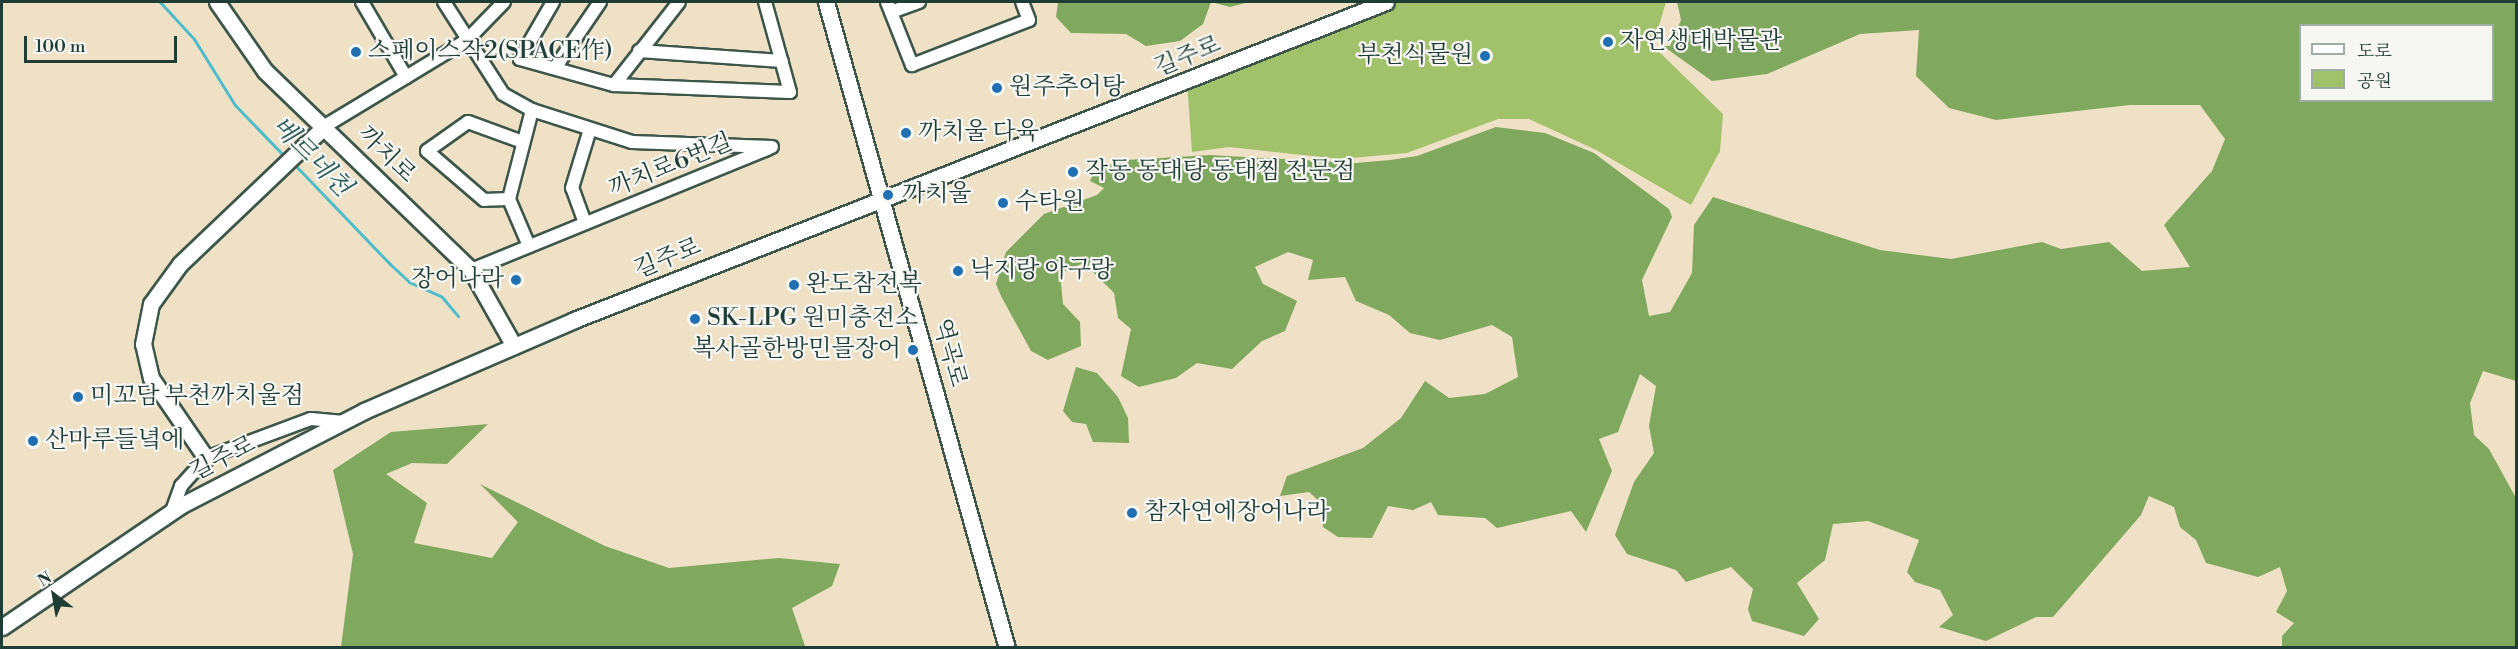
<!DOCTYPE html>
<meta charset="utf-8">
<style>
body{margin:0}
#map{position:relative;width:2518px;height:649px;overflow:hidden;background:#efe1c5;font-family:"Libre Bodoni","Noto Serif KR",serif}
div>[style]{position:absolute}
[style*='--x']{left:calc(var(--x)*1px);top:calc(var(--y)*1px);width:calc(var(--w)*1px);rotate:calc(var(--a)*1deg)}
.green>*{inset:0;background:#a1c26b}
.forest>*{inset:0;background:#80a85f}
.stream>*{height:3px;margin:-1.5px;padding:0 1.5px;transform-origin:1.5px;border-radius:1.5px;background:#50bcca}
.roads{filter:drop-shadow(2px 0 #3e564a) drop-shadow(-2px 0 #3e564a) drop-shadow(0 2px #3e564a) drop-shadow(0 -2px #3e564a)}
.minor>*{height:12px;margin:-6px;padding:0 6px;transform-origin:6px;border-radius:6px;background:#fff}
.tertiary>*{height:15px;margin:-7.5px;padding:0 7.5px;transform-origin:7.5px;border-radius:7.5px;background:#fff}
.dots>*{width:16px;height:16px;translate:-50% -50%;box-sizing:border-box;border:3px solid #f6f6f2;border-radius:50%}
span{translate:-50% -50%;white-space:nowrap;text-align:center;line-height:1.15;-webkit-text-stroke:4.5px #f6f6f2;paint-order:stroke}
.poi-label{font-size:24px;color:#1f3d34}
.left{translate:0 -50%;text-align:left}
.right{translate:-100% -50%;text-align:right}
.street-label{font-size:24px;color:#1f3d34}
.water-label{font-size:26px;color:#2b5d5a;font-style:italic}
.frame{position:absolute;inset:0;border:3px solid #1f3d34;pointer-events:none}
.legend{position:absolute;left:2299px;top:24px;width:195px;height:78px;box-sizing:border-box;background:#f6f6f2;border:2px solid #a0aca6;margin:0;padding:8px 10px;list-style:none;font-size:18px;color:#1f3d34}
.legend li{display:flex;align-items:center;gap:12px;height:30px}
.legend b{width:30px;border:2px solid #a0aca6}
.north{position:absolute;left:24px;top:565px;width:60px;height:60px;-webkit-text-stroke:4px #f6f6f2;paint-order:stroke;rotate:329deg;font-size:16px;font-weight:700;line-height:24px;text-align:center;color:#1f3d34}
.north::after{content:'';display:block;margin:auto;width:21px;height:27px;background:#1f3d34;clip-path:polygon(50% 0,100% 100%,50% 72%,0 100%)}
.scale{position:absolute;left:24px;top:36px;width:153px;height:27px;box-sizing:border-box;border:3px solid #1f3d34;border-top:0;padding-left:8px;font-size:18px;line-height:21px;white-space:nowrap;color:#1f3d34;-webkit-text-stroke:4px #f6f6f2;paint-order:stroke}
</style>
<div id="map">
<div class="green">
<i style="clip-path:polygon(1386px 2px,1666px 2px,1653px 46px,1723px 114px,1720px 151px,1691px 205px,1596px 150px,1529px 119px,1498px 119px,1407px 153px,1340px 159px,1229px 147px,1192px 152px,1187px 82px)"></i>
</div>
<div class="forest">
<i style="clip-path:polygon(1058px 2px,1249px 2px,1230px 7px,1211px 2px,1203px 24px,1180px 41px,1146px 46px,1126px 34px,1071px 33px,1056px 17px)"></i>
<i style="clip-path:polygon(evenodd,1677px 2px,2516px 2px,2516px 381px,2483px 371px,2470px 403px,2474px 435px,2489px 449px,2516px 498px,2516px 647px,2282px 647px,2282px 636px,2294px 623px,2276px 612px,2287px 591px,2280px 567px,2258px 577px,2206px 563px,2196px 540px,2180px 527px,2174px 507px,2149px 496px,2141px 515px,2053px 617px,2036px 617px,1986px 641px,1939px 627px,1953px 615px,1940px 590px,1915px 582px,1907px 572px,1919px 540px,1868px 521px,1833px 524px,1825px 560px,1797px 583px,1819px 619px,1804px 636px,1752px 621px,1748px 609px,1753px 589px,1731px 567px,1686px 582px,1676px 570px,1627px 554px,1615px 535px,1634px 482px,1654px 453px,1649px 426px,1656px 386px,1640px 374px,1618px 432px,1599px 439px,1612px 471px,1586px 532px,1571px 511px,1497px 528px,1485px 518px,1438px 515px,1431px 502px,1413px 510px,1388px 506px,1372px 538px,1338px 537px,1323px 527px,1320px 502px,1309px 492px,1280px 496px,1287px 476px,1363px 448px,1401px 418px,1425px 381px,1449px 398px,1485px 394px,1518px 377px,1512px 337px,1492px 325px,1440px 340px,1410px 333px,1389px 315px,1356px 301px,1345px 277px,1308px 280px,1313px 260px,1288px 252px,1255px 267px,1263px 284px,1297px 301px,1285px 331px,1262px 341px,1232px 369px,1197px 363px,1176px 378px,1139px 387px,1121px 376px,1131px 329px,1118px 318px,1114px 293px,1084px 263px,1060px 273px,1063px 304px,1080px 322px,1081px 346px,1048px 360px,1031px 351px,1001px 296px,996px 284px,1006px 252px,1044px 214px,1097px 195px,1104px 188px,1090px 181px,1096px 168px,1126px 160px,1210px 155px,1356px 163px,1390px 160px,1417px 156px,1496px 127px,1545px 133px,1594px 153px,1669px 209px,1672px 217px,1642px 280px,1649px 316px,1670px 312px,1692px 273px,1694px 225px,1713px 197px,1880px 250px,1951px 259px,2042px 242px,2061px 249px,2109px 242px,2142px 271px,2190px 267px,2164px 225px,2212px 171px,2225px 139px,2200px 105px,2130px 105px,1996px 120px,1949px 108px,1916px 76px,1919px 30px,1860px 34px,1767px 74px,1712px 81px,1663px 46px,1670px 46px,1681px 20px,1677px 2px,2300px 26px,2492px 26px,2492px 100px,2300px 100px,2300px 26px)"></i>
<i style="clip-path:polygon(1076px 367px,1097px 373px,1118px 397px,1128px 418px,1129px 443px,1093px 442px,1086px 424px,1072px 422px,1063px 411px)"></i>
<i style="clip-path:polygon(488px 424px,447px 464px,412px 463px,386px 474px,427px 503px,414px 543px,492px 558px,518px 522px,480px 484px,605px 546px,669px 568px,779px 558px,840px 564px,832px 586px,792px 608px,805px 646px,341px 647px,353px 554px,333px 470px,391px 432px)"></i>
</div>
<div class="stream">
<i style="--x:160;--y:2;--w:50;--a:47.4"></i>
<i style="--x:194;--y:39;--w:78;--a:58.2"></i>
<i style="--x:235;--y:105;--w:74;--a:46.1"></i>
<i style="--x:294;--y:164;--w:139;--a:46.2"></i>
<i style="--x:390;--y:264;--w:26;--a:43"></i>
<i style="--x:409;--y:282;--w:36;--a:24"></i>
<i style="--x:442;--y:297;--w:25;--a:50"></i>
</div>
<div class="roads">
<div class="minor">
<i style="--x:362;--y:2;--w:87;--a:59.6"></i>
<i style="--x:444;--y:2;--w:109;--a:57.3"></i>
<i style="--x:503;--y:94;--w:33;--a:29"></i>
<i style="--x:532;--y:110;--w:105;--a:17.7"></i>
<i style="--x:632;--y:142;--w:140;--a:2"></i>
<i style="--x:553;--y:2;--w:66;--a:120.1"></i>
<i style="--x:520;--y:59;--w:98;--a:15.5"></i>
<i style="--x:614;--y:85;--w:176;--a:2.3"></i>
<i style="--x:790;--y:92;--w:93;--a:-105.5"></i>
<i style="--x:887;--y:2;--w:68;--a:68.4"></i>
<i style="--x:912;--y:65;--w:125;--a:-21"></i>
<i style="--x:1029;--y:20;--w:19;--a:-111"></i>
<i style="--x:891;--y:12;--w:30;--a:-20"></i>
<i style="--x:639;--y:51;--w:143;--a:4"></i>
<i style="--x:555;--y:68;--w:80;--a:-55.7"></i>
<i style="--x:614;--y:85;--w:105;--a:-51.9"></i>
<i style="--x:325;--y:126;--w:166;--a:-31.2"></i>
<i style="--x:467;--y:40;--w:53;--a:-45.8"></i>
<i style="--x:509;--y:199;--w:25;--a:178"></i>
<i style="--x:484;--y:200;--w:75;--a:-139.3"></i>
<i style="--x:427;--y:151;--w:50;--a:-35.3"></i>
<i style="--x:468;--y:122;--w:55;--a:20.1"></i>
<i style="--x:585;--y:223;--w:37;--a:-110"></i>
<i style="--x:572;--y:188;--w:62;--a:-73"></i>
<i style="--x:529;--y:246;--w:51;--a:-113.1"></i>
<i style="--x:509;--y:199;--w:92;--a:-75.5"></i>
<i style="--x:471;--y:270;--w:321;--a:-22.2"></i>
<i style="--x:172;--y:511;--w:27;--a:-70"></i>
<i style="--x:181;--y:486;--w:38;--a:-48"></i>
<i style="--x:206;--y:458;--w:112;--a:-20.4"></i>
<i style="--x:311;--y:419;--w:33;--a:5"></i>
</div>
<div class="tertiary">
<i style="--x:217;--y:2;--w:84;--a:55.2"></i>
<i style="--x:265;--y:71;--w:286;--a:44"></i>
<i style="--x:471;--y:270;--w:87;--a:60.5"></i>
<i style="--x:826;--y:2;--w:671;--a:74.35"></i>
<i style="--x:206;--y:458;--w:97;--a:-124.5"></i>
<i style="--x:151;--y:378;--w:35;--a:-103"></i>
<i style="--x:143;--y:344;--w:41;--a:-78.7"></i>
<i style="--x:151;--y:304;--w:49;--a:-54.1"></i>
<i style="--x:180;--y:264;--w:200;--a:-43.6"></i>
<i style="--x:2;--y:627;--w:215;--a:-34.2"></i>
<i style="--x:180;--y:506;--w:207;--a:-27.3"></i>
<i style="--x:364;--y:411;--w:229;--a:-23.4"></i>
<i style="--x:574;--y:320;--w:872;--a:-21.39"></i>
</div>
</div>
<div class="dots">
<i style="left:1608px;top:42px;background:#1f6fb2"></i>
<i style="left:356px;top:52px;background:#1f6fb2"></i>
<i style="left:1485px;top:56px;background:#1f6fb2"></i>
<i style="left:997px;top:88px;background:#1f6fb2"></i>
<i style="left:906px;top:133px;background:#1f6fb2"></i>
<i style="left:1073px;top:172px;background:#1f6fb2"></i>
<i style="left:888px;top:195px;background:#1f6fb2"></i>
<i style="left:1003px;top:203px;background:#1f6fb2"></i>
<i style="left:958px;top:271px;background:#1f6fb2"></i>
<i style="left:516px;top:280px;background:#1f6fb2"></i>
<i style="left:794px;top:285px;background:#1f6fb2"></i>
<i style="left:695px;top:319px;background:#1f6fb2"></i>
<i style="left:913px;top:350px;background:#1f6fb2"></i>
<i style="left:78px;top:397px;background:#1f6fb2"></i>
<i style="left:33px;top:441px;background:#1f6fb2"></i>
<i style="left:1132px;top:513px;background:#1f6fb2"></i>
</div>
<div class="poi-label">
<span class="left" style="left:1620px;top:42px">자연생태박물관</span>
<span class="left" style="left:368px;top:52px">스페이스작2(SPACE作)</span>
<span class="right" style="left:1473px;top:56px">부천식물원</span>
<span class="left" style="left:1009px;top:88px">원주추어탕</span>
<span class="left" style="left:918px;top:133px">까치울 다육</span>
<span class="left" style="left:1085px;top:172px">작동 동태탕 동태찜 전문점</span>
<span class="left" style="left:902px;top:195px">까치울</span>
<span class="left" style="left:1015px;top:203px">수타원</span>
<span class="left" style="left:970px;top:271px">낙지랑 아구랑</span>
<span class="right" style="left:504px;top:280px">장어나라</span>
<span class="left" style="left:806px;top:285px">완도참전복</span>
<span class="left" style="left:707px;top:319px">SK-LPG 원미충전소</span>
<span class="right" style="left:901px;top:350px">복사골한방민믈장어</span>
<span class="left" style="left:90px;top:397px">미꼬담 부천까치울점</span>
<span class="left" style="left:45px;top:441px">산마루들녘에</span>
<span class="left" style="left:1144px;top:513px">참자연에장어나라</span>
</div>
<div class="street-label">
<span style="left:1188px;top:57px;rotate:-22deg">길주로</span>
<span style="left:386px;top:155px;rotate:44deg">까치로</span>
<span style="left:671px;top:166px;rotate:-22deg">까치로6번길</span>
<span style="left:668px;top:259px;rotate:-22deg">길주로</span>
<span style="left:949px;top:353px;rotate:75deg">역곡로</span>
<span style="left:223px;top:459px;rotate:-27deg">길주로</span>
</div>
<div class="water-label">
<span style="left:311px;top:157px;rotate:45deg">베르네천</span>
</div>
<div class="frame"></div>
<ul class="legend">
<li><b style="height:8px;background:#fff"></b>도로</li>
<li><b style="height:16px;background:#a1c26b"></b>공원</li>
</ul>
<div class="north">N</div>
<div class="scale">100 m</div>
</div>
